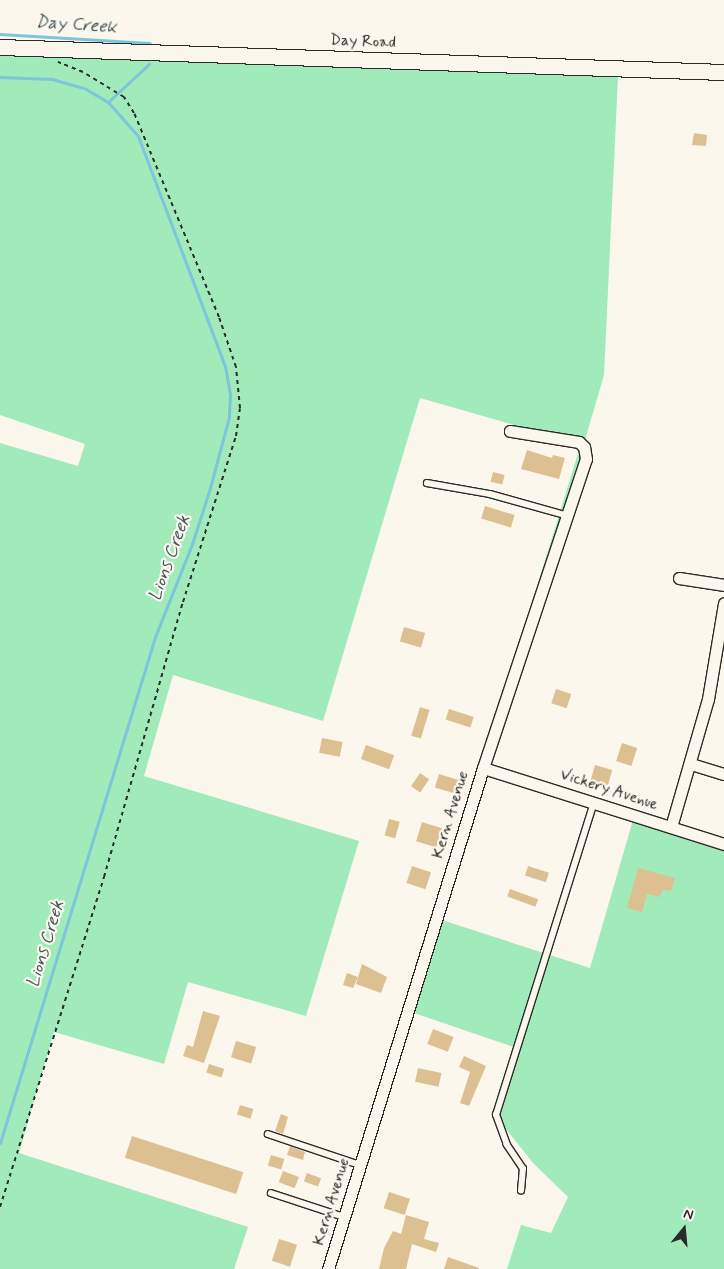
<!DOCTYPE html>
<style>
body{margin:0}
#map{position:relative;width:724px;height:1269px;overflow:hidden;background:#fbf7ec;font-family:Mynerve,sans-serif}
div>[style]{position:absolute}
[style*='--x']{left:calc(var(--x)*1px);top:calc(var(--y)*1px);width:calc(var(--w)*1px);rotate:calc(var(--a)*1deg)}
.green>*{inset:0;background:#a1eab9}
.stream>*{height:3px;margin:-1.5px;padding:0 1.5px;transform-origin:1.5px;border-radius:1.5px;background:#7cc5dd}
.building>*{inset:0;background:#ddc091;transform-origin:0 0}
.path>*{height:2px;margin-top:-1px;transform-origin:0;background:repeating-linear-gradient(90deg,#2b2b2b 0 4px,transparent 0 8px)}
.roads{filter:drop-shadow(1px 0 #2b2b2b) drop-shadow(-1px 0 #2b2b2b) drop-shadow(0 1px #2b2b2b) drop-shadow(0 -1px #2b2b2b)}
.lane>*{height:5.5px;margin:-2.75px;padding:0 2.75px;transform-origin:2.75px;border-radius:2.75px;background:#fbf7ec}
.street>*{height:11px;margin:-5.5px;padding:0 5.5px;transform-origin:5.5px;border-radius:5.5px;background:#fbf7ec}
.secondary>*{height:15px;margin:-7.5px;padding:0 7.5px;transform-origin:7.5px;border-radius:7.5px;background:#fbf7ec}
span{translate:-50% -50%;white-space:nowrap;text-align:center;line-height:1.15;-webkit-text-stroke:4.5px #fbf7ec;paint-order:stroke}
.street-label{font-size:16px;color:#2b2b2b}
.water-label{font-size:18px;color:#435960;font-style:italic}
.north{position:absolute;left:659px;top:1204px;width:50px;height:50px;-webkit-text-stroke:4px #fbf7ec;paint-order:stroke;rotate:17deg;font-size:14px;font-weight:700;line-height:20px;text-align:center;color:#2b2b2b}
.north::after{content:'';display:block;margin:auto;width:18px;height:22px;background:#2b2b2b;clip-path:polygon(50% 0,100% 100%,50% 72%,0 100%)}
</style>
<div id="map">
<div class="green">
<i style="clip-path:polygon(0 56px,219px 59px,618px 77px,604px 375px,568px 498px,481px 767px,581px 444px,420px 398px,323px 721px,173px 675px,144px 776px,359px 841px,306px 1016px,188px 982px,164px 1064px,54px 1032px,19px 1153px,248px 1227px,234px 1269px,0 1269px,0 443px,78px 466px,85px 444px,0 415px)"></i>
<i style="clip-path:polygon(633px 820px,724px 847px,724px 1269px,507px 1269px,521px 1225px,551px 1233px,568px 1197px,533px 1163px,495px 1115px,514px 1047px,414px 1013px,442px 920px,590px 968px)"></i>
</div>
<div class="stream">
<i style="--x:0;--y:34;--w:150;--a:3.4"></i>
<i style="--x:0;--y:77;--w:52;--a:2.2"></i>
<i style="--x:52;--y:79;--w:35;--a:16"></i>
<i style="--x:86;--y:89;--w:26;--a:31"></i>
<i style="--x:108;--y:102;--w:45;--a:48.6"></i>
<i style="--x:138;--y:136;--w:246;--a:69.3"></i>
<i style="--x:225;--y:366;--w:29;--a:80"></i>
<i style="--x:230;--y:395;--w:22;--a:93"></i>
<i style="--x:229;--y:417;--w:73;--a:105"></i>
<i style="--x:210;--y:488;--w:59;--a:107.8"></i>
<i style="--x:192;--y:544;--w:100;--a:111.7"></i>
<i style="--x:155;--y:637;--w:529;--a:107.03"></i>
<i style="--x:108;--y:102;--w:56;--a:-42.8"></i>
</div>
<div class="building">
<i style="clip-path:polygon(694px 133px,707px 135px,706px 146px,692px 145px)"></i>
<i style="clip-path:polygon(527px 450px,552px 458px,553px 455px,565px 458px,559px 479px,521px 469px)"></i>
<i style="left:493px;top:472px;width:12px;height:10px;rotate:14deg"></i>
<i style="left:485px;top:506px;width:31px;height:13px;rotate:17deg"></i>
<i style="left:404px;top:627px;width:22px;height:15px;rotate:16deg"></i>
<i style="left:556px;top:689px;width:16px;height:15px;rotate:18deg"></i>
<i style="left:420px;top:707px;width:10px;height:30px;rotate:17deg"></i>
<i style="left:449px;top:709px;width:26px;height:11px;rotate:18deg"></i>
<i style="left:322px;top:738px;width:21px;height:15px;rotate:11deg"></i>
<i style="left:622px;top:743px;width:16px;height:19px;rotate:18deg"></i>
<i style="left:366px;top:745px;width:30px;height:15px;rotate:20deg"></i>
<i style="left:595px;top:765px;width:18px;height:16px;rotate:16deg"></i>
<i style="left:420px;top:773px;width:11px;height:16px;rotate:34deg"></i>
<i style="left:439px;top:774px;width:21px;height:14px;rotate:17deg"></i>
<i style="left:389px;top:819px;width:11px;height:17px;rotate:15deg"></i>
<i style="left:422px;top:822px;width:21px;height:20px;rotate:17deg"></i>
<i style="left:412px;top:866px;width:20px;height:18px;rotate:18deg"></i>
<i style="left:528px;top:866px;width:22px;height:10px;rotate:18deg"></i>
<i style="clip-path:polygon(638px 868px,675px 878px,671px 891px,663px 889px,660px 897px,647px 894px,642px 912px,627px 908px)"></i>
<i style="left:510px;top:889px;width:30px;height:8px;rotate:20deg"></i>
<i style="clip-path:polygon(362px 964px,387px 977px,381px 993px,356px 984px)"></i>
<i style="clip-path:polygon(347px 973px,358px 977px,353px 988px,343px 985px)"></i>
<i style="clip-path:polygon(203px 1011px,220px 1016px,204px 1063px,183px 1056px,187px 1045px,193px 1047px)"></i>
<i style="left:433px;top:1029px;width:22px;height:16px;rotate:21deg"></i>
<i style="left:236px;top:1041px;width:21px;height:17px;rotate:17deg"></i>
<i style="clip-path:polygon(464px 1056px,486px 1066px,469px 1106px,460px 1103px,470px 1072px,459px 1067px)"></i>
<i style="left:209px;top:1064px;width:16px;height:9px;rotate:18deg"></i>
<i style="left:418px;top:1068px;width:24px;height:14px;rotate:12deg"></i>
<i style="left:240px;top:1105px;width:14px;height:10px;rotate:17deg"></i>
<i style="clip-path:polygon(281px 1114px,288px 1117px,283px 1134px,275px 1131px)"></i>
<i style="left:132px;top:1136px;width:117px;height:23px;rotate:18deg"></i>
<i style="clip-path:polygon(290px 1146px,305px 1152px,303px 1160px,287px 1155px)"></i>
<i style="left:271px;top:1155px;width:14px;height:11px;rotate:17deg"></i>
<i style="left:283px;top:1171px;width:17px;height:12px;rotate:21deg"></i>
<i style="left:307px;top:1173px;width:15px;height:9px;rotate:20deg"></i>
<i style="left:389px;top:1192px;width:22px;height:17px;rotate:18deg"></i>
<i style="clip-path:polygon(406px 1215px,429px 1222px,424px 1239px,439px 1243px,436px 1252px,412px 1244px,406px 1269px,379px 1269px,384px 1248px,393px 1231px,401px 1234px)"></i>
<i style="left:279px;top:1239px;width:19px;height:23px;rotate:18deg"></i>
<i style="clip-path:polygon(448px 1257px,479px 1268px,479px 1269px,444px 1269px)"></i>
</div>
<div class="path">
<i style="--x:0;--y:1207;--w:346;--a:-72.5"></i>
<i style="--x:104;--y:877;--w:286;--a:-74"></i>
<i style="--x:183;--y:602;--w:174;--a:-72.3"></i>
<i style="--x:236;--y:436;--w:28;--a:-82"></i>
<i style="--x:240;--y:408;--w:41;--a:-95.6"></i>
<i style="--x:236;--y:367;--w:53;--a:-108.8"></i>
<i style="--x:219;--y:317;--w:221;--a:-112.6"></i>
<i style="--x:134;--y:113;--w:19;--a:-122"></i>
<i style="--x:124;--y:97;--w:48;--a:-148.6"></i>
<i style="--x:83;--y:72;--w:27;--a:-158"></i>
</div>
<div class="roads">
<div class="lane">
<i style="--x:427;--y:483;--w:64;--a:9.9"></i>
<i style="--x:490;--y:494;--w:78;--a:15.6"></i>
<i style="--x:268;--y:1134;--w:97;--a:18.6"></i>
<i style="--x:521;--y:1191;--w:22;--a:-85"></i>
<i style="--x:523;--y:1169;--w:29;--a:-124"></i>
<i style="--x:507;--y:1145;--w:32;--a:-110"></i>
<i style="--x:496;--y:1115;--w:328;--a:-72.6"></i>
<i style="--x:271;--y:1193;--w:77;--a:18.2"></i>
</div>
<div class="street">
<i style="--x:679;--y:578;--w:46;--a:8.8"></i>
<i style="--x:691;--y:764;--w:34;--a:17"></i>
<i style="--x:483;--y:768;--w:253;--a:17.5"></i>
<i style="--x:671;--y:827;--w:133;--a:-73.9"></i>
<i style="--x:708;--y:699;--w:97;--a:-80.5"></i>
<i style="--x:328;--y:1269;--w:524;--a:-72.81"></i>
<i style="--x:483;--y:768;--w:326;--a:-71.6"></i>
<i style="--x:586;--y:459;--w:12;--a:-99"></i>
<i style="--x:584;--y:447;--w:7;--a:-135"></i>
<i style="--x:579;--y:442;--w:70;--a:-170.9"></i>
</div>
<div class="secondary">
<i style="--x:0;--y:47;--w:724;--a:1.98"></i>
</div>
</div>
<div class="street-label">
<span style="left:363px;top:42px;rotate:2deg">Day Road</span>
<span style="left:609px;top:790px;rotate:18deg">Vickery Avenue</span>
<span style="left:451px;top:815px;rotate:-73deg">Kern Avenue</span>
<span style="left:332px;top:1202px;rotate:-73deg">Kern Avenue</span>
</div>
<div class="water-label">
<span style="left:76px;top:25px;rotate:4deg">Day Creek</span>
<span style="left:170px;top:558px;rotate:-70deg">Lions Creek</span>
<span style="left:46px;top:944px;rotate:-73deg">Lions Creek</span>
</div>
<div class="north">N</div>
</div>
